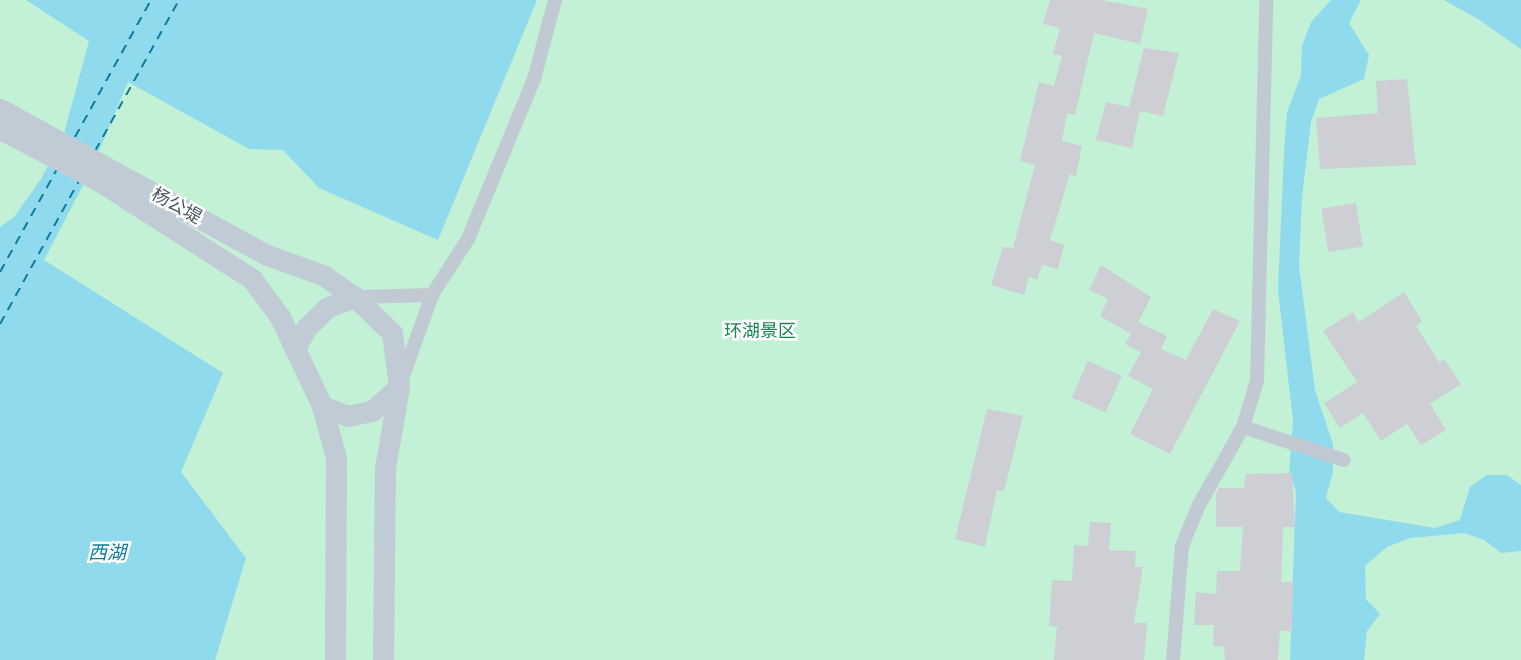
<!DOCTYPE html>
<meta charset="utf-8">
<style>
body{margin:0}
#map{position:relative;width:1521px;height:660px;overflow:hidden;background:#f5f3f3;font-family:Ubuntu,"Noto Sans SC",sans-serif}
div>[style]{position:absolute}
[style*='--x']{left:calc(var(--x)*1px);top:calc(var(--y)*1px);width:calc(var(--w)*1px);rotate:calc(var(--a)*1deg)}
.green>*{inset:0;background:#c3f1d5;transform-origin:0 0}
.water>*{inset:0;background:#90daee}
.ferry>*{height:2px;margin-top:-1px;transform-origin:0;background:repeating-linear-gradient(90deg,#0c7c9b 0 9px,transparent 0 16px)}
.building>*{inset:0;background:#cdcfd5;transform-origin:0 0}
.minor>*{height:14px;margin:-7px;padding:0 7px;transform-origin:7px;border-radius:7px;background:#c1cad2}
.secondary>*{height:21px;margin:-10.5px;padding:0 10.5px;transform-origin:10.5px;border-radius:10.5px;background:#c1cbd6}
span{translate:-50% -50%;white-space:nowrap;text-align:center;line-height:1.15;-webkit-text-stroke:5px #fff;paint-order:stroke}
.street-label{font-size:18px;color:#4a5661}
.park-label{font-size:18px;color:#17864f}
.water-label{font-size:19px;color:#0c7c9b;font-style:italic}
</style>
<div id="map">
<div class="green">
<i style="left:0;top:0;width:1521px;height:660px"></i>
</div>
<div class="water">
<i style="clip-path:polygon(26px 0,537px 0,438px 240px,319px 188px,283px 150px,249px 149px,128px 82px,91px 170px,44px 260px,223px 373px,181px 472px,246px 558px,215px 660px,0 660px,0 227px,14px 217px,41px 179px,63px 137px,89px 41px)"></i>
<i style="clip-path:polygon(1331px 0,1361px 0,1349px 23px,1369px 55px,1364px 79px,1319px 99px,1311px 122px,1302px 197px,1299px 266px,1315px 390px,1333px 444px,1333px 472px,1326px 498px,1339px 512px,1435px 528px,1460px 520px,1470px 487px,1487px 475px,1507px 475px,1521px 485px,1521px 551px,1501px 553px,1484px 540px,1464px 533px,1410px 538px,1387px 547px,1365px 566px,1366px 599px,1380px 614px,1367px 631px,1364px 660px,1290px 660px,1296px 491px,1289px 473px,1293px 421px,1278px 290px,1284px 152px,1287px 112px,1301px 75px,1302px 46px,1311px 22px)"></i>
<i style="clip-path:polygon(1444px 0,1521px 0,1521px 49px,1478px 19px)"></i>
</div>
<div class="ferry">
<i style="--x:75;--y:137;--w:157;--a:-61"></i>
<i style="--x:95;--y:151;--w:173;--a:-60.9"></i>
<i style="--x:0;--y:272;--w:118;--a:-61"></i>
<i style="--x:0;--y:324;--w:163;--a:-61.1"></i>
</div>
<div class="building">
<i style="clip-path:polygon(1050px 0,1101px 0,1148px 9px,1140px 44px,1094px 33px,1075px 115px,1067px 113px,1062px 141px,1082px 146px,1076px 176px,1070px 174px,1050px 240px,1064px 245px,1058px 269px,1042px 265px,1037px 280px,1029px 277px,1024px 295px,991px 285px,1003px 247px,1013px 248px,1035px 165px,1020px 161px,1039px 82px,1054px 86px,1062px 56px,1053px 54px,1060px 28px,1043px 24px)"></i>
<i style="clip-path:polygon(1144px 48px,1179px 53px,1163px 116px,1140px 111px,1132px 148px,1096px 140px,1106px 102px,1129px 107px)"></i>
<i style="clip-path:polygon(1407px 79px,1416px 165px,1320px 169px,1316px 118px,1378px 113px,1376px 81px)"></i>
<i style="left:1356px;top:203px;width:44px;height:35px;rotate:81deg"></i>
<i style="clip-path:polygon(1101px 265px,1151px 297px,1138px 322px,1167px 336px,1161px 349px,1186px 360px,1213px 309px,1240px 321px,1170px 454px,1130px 434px,1153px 389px,1128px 376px,1141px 352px,1125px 344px,1131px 334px,1100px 316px,1108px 299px,1089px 290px)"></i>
<i style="clip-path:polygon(1404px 292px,1422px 321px,1416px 326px,1439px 362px,1444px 359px,1461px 384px,1430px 404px,1446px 430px,1421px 445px,1407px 424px,1381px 441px,1363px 413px,1340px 428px,1324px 403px,1357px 382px,1323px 331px,1353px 312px,1359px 322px)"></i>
<i style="left:1088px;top:361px;width:37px;height:40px;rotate:24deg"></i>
<i style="clip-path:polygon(987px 409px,1023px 416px,1004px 491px,997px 490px,985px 547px,955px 539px)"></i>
<i style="clip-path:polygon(1292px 473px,1295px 527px,1283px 527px,1281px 582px,1293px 582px,1292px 631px,1280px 631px,1278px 660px,1225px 660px,1224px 647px,1213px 646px,1214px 625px,1194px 625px,1196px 592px,1216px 594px,1217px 571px,1240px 571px,1243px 527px,1216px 527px,1216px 494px,1219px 488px,1244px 488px,1246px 474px)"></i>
<i style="clip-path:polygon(1090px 522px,1111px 523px,1109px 550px,1136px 551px,1135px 567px,1143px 567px,1134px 623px,1147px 623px,1144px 660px,1054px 660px,1057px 627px,1049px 626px,1052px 580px,1072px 581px,1074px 545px,1088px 546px)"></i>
</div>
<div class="minor">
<i style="--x:355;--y:297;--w:77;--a:-1.5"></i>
<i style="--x:401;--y:382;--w:92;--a:-70.4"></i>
<i style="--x:432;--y:295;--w:67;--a:-57.3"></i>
<i style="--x:468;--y:239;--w:173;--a:-67.6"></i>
<i style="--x:534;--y:79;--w:82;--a:-75.1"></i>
<i style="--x:1243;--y:427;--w:106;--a:18.1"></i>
<i style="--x:1173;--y:660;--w:114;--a:-85.5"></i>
<i style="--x:1182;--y:546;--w:44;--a:-67.5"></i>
<i style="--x:1199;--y:505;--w:90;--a:-60.6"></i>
<i style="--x:1243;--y:427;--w:48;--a:-73.1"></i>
<i style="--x:1257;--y:381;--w:381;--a:-88.6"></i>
</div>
<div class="secondary">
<i style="--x:0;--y:109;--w:304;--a:28.7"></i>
<i style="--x:267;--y:255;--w:59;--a:19.7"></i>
<i style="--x:323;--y:275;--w:39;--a:35"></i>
<i style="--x:355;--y:297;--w:52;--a:44.2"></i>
<i style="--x:392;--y:333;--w:54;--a:82.6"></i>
<i style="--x:399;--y:387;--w:82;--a:99.8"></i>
<i style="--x:385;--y:468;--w:192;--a:90.6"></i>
<i style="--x:0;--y:129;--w:112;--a:27.7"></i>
<i style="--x:99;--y:181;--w:182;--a:32.6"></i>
<i style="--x:252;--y:279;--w:47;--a:53.6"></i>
<i style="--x:280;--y:317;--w:98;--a:64.7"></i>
<i style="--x:322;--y:406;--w:54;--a:74.9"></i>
<i style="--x:336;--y:458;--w:202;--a:90.3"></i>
<i style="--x:295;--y:349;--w:24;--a:-62"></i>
<i style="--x:306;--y:328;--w:30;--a:-44"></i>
<i style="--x:328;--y:307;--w:29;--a:-20"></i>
<i style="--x:322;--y:406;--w:28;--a:21"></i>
<i style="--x:348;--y:416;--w:25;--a:-12"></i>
<i style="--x:372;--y:411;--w:36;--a:-42"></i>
</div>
<div class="street-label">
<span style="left:177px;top:205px;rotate:29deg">杨公堤</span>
</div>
<div class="park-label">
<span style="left:760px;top:330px">环湖景区</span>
</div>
<div class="water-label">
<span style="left:107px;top:553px">西湖</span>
</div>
</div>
